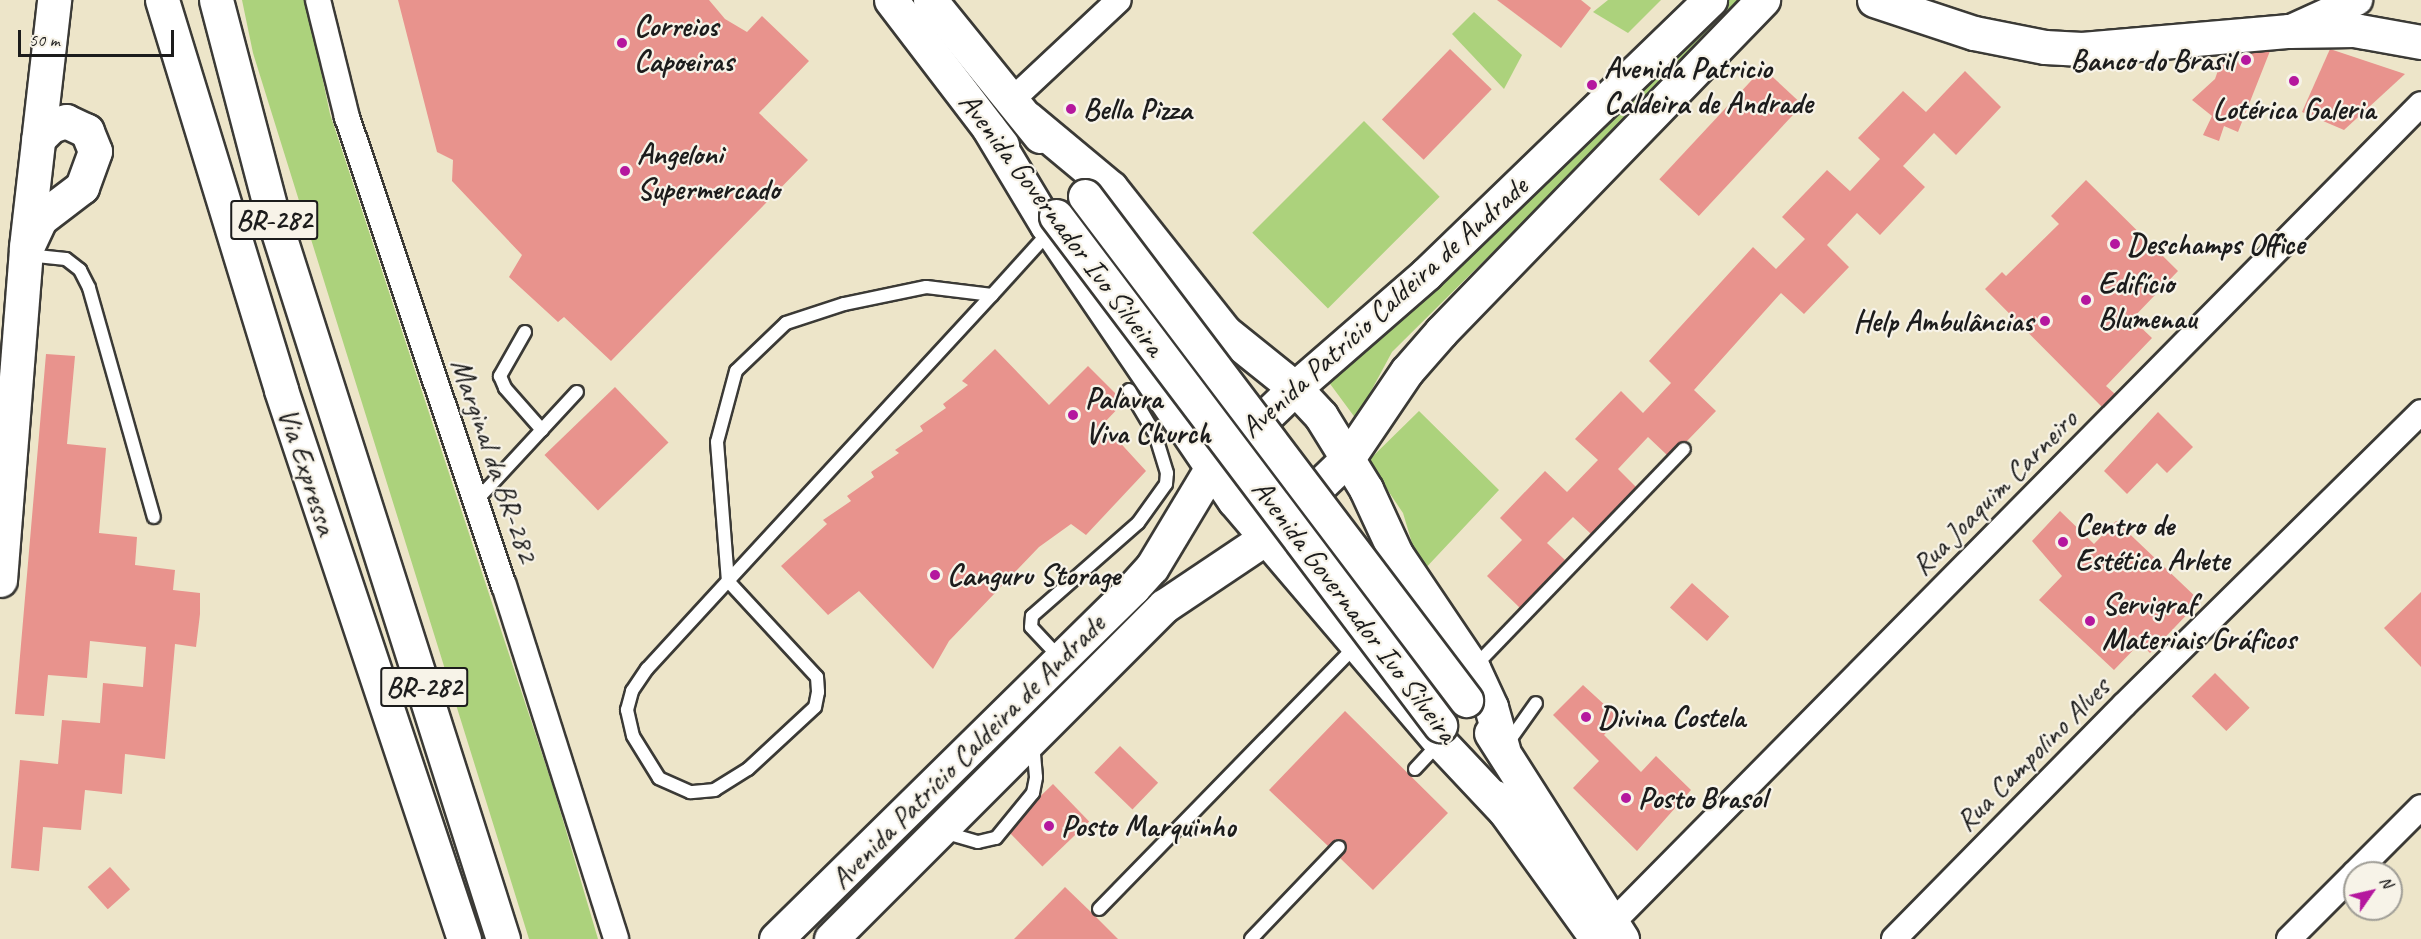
<!DOCTYPE html>
<meta charset="utf-8">
<style>
body{margin:0}
#map{position:relative;width:2421px;height:939px;overflow:hidden;background:#ede5c9;font-family:Caveat,sans-serif}
div>[style]{position:absolute}
[style*='--x']{left:calc(var(--x)*1px);top:calc(var(--y)*1px);width:calc(var(--w)*1px);rotate:calc(var(--a)*1deg)}
.green>*{inset:0;background:#acd27c;transform-origin:0 0}
.building>*{inset:0;background:#e8938d;transform-origin:0 0}
.roads{filter:drop-shadow(2px 0 #3b3a36) drop-shadow(-2px 0 #3b3a36) drop-shadow(0 2px #3b3a36) drop-shadow(0 -2px #3b3a36)}
.service>*{height:12px;margin:-6px;padding:0 6px;transform-origin:6px;border-radius:6px;background:#fff}
.minor>*{height:24px;margin:-12px;padding:0 12px;transform-origin:12px;border-radius:12px;background:#fff}
.tertiary>*{height:30px;margin:-15px;padding:0 15px;transform-origin:15px;border-radius:15px;background:#fff}
.secondary>*{height:33px;margin:-16.5px;padding:0 16.5px;transform-origin:16.5px;border-radius:16.5px;background:#fff}
.primary>*{height:33px;margin:-16.5px;padding:0 16.5px;transform-origin:16.5px;border-radius:16.5px;background:#fff}
.motorway>*{height:33px;margin:-16.5px;padding:0 16.5px;transform-origin:16.5px;border-radius:16.5px;background:#fff}
.bridges{filter:drop-shadow(2px 0 #3b3a36) drop-shadow(-2px 0 #3b3a36) drop-shadow(0 2px #3b3a36) drop-shadow(0 -2px #3b3a36)}
.primary-bridge>*{height:33px;margin:-16.5px;padding:0 16.5px;transform-origin:16.5px;border-radius:16.5px;background:#fff}
.dots>*{width:16px;height:16px;translate:-50% -50%;box-sizing:border-box;border:3px solid #f7f3e8;border-radius:50%}
span{translate:-50% -50%;white-space:nowrap;text-align:center;line-height:1.15;-webkit-text-stroke:4.5px #f7f3e8;paint-order:stroke}
.shield-label span{padding:2px 4px;background:#f7f3e8;border:2px solid;border-radius:4px;-webkit-text-stroke-width:0}
.shield-label{font-size:28px;color:#1c1c1c;font-weight:700}
.poi-label{font-size:30px;color:#1c1c1c;font-weight:700}
.left{translate:0 -50%;text-align:left}
.right{translate:-100% -50%;text-align:right}
.street-label{font-size:30px;color:#1c1c1c}
.north{position:absolute;left:2343px;top:861px;width:60px;height:60px;box-sizing:border-box;background:#f7f3e8;border:2px solid #9f9d96;border-radius:50%;rotate:56deg;font-size:16px;font-weight:700;line-height:24px;text-align:center;color:#1c1c1c}
.north::after{content:'';display:block;margin:auto;width:21px;height:27px;background:#b5179e;clip-path:polygon(50% 0,100% 100%,50% 72%,0 100%)}
.scale{position:absolute;left:18px;top:30px;width:156px;height:27px;box-sizing:border-box;border:3px solid #1c1c1c;border-top:0;padding-left:8px;font-size:18px;line-height:21px;white-space:nowrap;color:#1c1c1c;-webkit-text-stroke:4px #f7f3e8;paint-order:stroke}
</style>
<div id="map">
<div class="green">
<i style="clip-path:polygon(242px 0,306px 0,330px 114px,554px 790px,598px 939px,529px 939px,253px 53px)"></i>
<i style="clip-path:polygon(1608px 0,1661px 0,1628px 33px,1593px 12px)"></i>
<i style="clip-path:polygon(1726px 0,1747px 0,1392px 352px,1356px 419px,1325px 377px)"></i>
<i style="clip-path:polygon(1474px 12px,1522px 55px,1504px 89px,1452px 34px)"></i>
<i style="left:1364px;top:121px;width:107px;height:158px;rotate:45deg"></i>
<i style="clip-path:polygon(1419px 411px,1499px 490px,1421px 573px,1403px 513px,1368px 461px)"></i>
</div>
<div class="building">
<i style="clip-path:polygon(398px 0,709px 0,725px 19px,747px 32px,762px 16px,809px 61px,759px 113px,808px 160px,611px 361px,564px 317px,558px 322px,509px 277px,522px 255px,452px 181px,453px 160px,437px 152px)"></i>
<i style="clip-path:polygon(1497px 0,1581px 0,1591px 8px,1561px 48px)"></i>
<i style="left:1450px;top:49px;width:58px;height:98px;rotate:44deg"></i>
<i style="clip-path:polygon(2330px 49px,2405px 74px,2344px 130px,2302px 112px)"></i>
<i style="clip-path:polygon(2270px 51px,2238px 132px,2224px 126px,2219px 141px,2203px 135px,2212px 116px,2192px 100px,2215px 79px,2222px 59px,2229px 63px,2232px 55px)"></i>
<i style="left:1763px;top:68px;width:54px;height:152px;rotate:43deg"></i>
<i style="clip-path:polygon(1965px 71px,2001px 107px,1956px 155px,1934px 133px,1903px 166px,1925px 187px,1880px 235px,1857px 213px,1827px 245px,1849px 267px,1804px 314px,1781px 293px,1694px 390px,1716px 411px,1687px 441px,1679px 443px,1667px 455px,1648px 437px,1618px 469px,1636px 487px,1591px 534px,1573px 517px,1547px 543px,1565px 560px,1520px 608px,1487px 576px,1522px 540px,1500px 518px,1545px 471px,1567px 492px,1598px 460px,1575px 439px,1621px 391px,1643px 413px,1671px 383px,1649px 361px,1753px 247px,1776px 269px,1805px 239px,1782px 217px,1827px 170px,1850px 191px,1880px 159px,1858px 138px,1903px 91px,1926px 112px)"></i>
<i style="clip-path:polygon(2086px 180px,2178px 271px,2132px 319px,2152px 338px,2106px 386px,2115px 394px,2102px 407px,1985px 289px,2002px 272px,2006px 276px,2059px 224px,2051px 216px)"></i>
<i style="clip-path:polygon(995px 349px,1049px 405px,1088px 366px,1124px 402px,1103px 424px,1146px 471px,1086px 535px,1071px 524px,1039px 547px,949px 641px,933px 669px,859px 591px,828px 615px,781px 566px,827px 524px,823px 520px,851px 501px,847px 496px,874px 477px,871px 472px,899px 453px,895px 450px,923px 431px,920px 426px,946px 408px,943px 404px,968px 385px,962px 381px)"></i>
<i style="clip-path:polygon(46px 354px,75px 356px,67px 444px,106px 448px,99px 533px,137px 537px,135px 565px,175px 570px,173px 590px,200px 593px,200px 614px,196px 647px,175px 644px,165px 759px,125px 754px,122px 794px,85px 790px,81px 830px,43px 827px,39px 871px,11px 868px,20px 760px,58px 764px,62px 720px,100px 723px,103px 683px,143px 687px,146px 647px,90px 641px,87px 678px,48px 675px,44px 716px,15px 714px)"></i>
<i style="left:615px;top:387px;width:77px;height:98px;rotate:46deg"></i>
<i style="clip-path:polygon(2158px 412px,2193px 447px,2167px 473px,2157px 463px,2127px 494px,2104px 471px)"></i>
<i style="clip-path:polygon(2060px 511px,2094px 544px,2116px 521px,2200px 601px,2150px 653px,2140px 643px,2114px 670px,2039px 600px,2062px 576px,2032px 541px)"></i>
<i style="left:1692px;top:583px;width:50px;height:33px;rotate:42deg"></i>
<i style="clip-path:polygon(2421px 592px,2421px 667px,2384px 628px)"></i>
<i style="left:2215px;top:673px;width:49px;height:33px;rotate:45deg"></i>
<i style="clip-path:polygon(1583px 685px,1619px 718px,1604px 735px,1641px 772px,1656px 756px,1691px 790px,1637px 851px,1573px 788px,1599px 761px,1553px 715px)"></i>
<i style="clip-path:polygon(1345px 711px,1448px 813px,1373px 890px,1340px 858px,1347px 850px,1345px 842px,1336px 839px,1328px 846px,1269px 790px)"></i>
<i style="left:1120px;top:746px;width:53px;height:37px;rotate:44deg"></i>
<i style="left:1053px;top:784px;width:52px;height:65px;rotate:46deg"></i>
<i style="left:110px;top:867px;width:30px;height:30px;rotate:48deg"></i>
<i style="clip-path:polygon(1065px 887px,1093px 914px,1118px 939px,1014px 939px)"></i>
</div>
<div class="roads">
<div class="service">
<i style="--x:27;--y:255;--w:39;--a:6"></i>
<i style="--x:66;--y:259;--w:18;--a:38"></i>
<i style="--x:80;--y:270;--w:20;--a:63"></i>
<i style="--x:89;--y:288;--w:238;--a:74.2"></i>
<i style="--x:992;--y:295;--w:66;--a:-173.1"></i>
<i style="--x:926;--y:287;--w:84;--a:168.3"></i>
<i style="--x:844;--y:304;--w:61;--a:161.9"></i>
<i style="--x:786;--y:323;--w:69;--a:136.2"></i>
<i style="--x:736;--y:371;--w:73;--a:105"></i>
<i style="--x:717;--y:442;--w:139;--a:85.5"></i>
<i style="--x:728;--y:581;--w:389;--a:-47.3"></i>
<i style="--x:992;--y:295;--w:86;--a:-47.8"></i>
<i style="--x:525;--y:332;--w:51;--a:119.6"></i>
<i style="--x:500;--y:376;--w:13;--a:67"></i>
<i style="--x:505;--y:388;--w:56;--a:48.6"></i>
<i style="--x:475;--y:502;--w:150;--a:-47.2"></i>
<i style="--x:728;--y:581;--w:131;--a:47.2"></i>
<i style="--x:817;--y:677;--w:15;--a:86"></i>
<i style="--x:818;--y:692;--w:15;--a:101"></i>
<i style="--x:815;--y:707;--w:91;--a:137.2"></i>
<i style="--x:748;--y:769;--w:39;--a:148"></i>
<i style="--x:715;--y:790;--w:25;--a:175"></i>
<i style="--x:690;--y:792;--w:34;--a:-156"></i>
<i style="--x:659;--y:778;--w:49;--a:-121.8"></i>
<i style="--x:633;--y:736;--w:27;--a:-103"></i>
<i style="--x:627;--y:710;--w:20;--a:-75"></i>
<i style="--x:632;--y:691;--w:27;--a:-56"></i>
<i style="--x:647;--y:669;--w:120;--a:-47.4"></i>
<i style="--x:1060;--y:658;--w:42;--a:-133.1"></i>
<i style="--x:1031;--y:627;--w:11;--a:-85"></i>
<i style="--x:1032;--y:616;--w:141;--a:-41.3"></i>
<i style="--x:1138;--y:523;--w:48;--a:-54.3"></i>
<i style="--x:1166;--y:484;--w:11;--a:-85"></i>
<i style="--x:1167;--y:473;--w:41;--a:-107.1"></i>
<i style="--x:1155;--y:434;--w:51;--a:-120.6"></i>
<i style="--x:1475;--y:666;--w:301;--a:-46.1"></i>
<i style="--x:1507;--y:744;--w:50;--a:-54.7"></i>
<i style="--x:1415;--y:769;--w:35;--a:-47"></i>
<i style="--x:943;--y:832;--w:36;--a:16"></i>
<i style="--x:978;--y:842;--w:18;--a:-13"></i>
<i style="--x:996;--y:838;--w:58;--a:-50.6"></i>
<i style="--x:1033;--y:793;--w:16;--a:-79"></i>
<i style="--x:1036;--y:777;--w:35;--a:-95"></i>
<i style="--x:1099;--y:909;--w:366;--a:-45.7"></i>
<i style="--x:1251;--y:939;--w:127;--a:-46.3"></i>
</div>
<div class="minor">
<i style="--x:318;--y:0;--w:121;--a:76.1"></i>
<i style="--x:347;--y:117;--w:494;--a:71.5"></i>
<i style="--x:504;--y:585;--w:371;--a:72.4"></i>
<i style="--x:1012;--y:100;--w:146;--a:-43.1"></i>
<i style="--x:2355;--y:873;--w:93;--a:-45"></i>
<i style="--x:1612;--y:923;--w:1151;--a:-45.35"></i>
<i style="--x:1894;--y:939;--w:328;--a:-45.5"></i>
<i style="--x:2124;--y:705;--w:417;--a:-44.6"></i>
<i style="--x:2289;--y:939;--w:93;--a:-45"></i>
</div>
<div class="tertiary">
<i style="--x:2289;--y:31;--w:75;--a:-24.5"></i>
</div>
<div class="secondary">
<i style="--x:1874;--y:0;--w:105;--a:18.3"></i>
<i style="--x:1974;--y:33;--w:72;--a:11.2"></i>
<i style="--x:2045;--y:47;--w:37;--a:3"></i>
<i style="--x:2082;--y:49;--w:208;--a:-5"></i>
<i style="--x:2289;--y:31;--w:65;--a:-0.9"></i>
<i style="--x:2354;--y:30;--w:68;--a:10.2"></i>
<i style="--x:29;--y:243;--w:26;--a:-65"></i>
<i style="--x:40;--y:219;--w:53;--a:-37.3"></i>
<i style="--x:82;--y:187;--w:38;--a:-70"></i>
<i style="--x:95;--y:151;--w:22;--a:-112"></i>
<i style="--x:87;--y:131;--w:23;--a:-155"></i>
<i style="--x:66;--y:121;--w:16;--a:162"></i>
<i style="--x:51;--y:126;--w:18;--a:135"></i>
<i style="--x:1295;--y:388;--w:174;--a:-41"></i>
<i style="--x:1426;--y:274;--w:395;--a:-44"></i>
<i style="--x:1348;--y:458;--w:105;--a:-55.9"></i>
<i style="--x:1407;--y:371;--w:52;--a:-48.9"></i>
<i style="--x:1441;--y:332;--w:463;--a:-45.9"></i>
<i style="--x:0;--y:580;--w:334;--a:-85.5"></i>
<i style="--x:26;--y:247;--w:249;--a:-83.5"></i>
</div>
<div class="primary">
<i style="--x:891;--y:0;--w:183;--a:52.6"></i>
<i style="--x:930;--y:0;--w:175;--a:51"></i>
<i style="--x:1027;--y:118;--w:109;--a:39.8"></i>
<i style="--x:1111;--y:188;--w:184;--a:51.6"></i>
<i style="--x:1225;--y:332;--w:90;--a:38.7"></i>
<i style="--x:1295;--y:388;--w:38;--a:47"></i>
<i style="--x:1321;--y:416;--w:86;--a:58.3"></i>
<i style="--x:1366;--y:489;--w:72;--a:65.2"></i>
<i style="--x:1396;--y:554;--w:138;--a:56"></i>
<i style="--x:1473;--y:668;--w:43;--a:65.2"></i>
<i style="--x:1491;--y:707;--w:44;--a:74.1"></i>
<i style="--x:988;--y:127;--w:114;--a:59"></i>
<i style="--x:1047;--y:225;--w:333;--a:55.8"></i>
<i style="--x:1234;--y:500;--w:318;--a:49.6"></i>
<i style="--x:1440;--y:742;--w:98;--a:46.7"></i>
<i style="--x:1491;--y:733;--w:244;--a:57.5"></i>
<i style="--x:1495;--y:797;--w:175;--a:54.3"></i>
<i style="--x:776;--y:939;--w:501;--a:-44.51"></i>
<i style="--x:1133;--y:588;--w:28;--a:-48"></i>
<i style="--x:1152;--y:567;--w:114;--a:-59"></i>
<i style="--x:1211;--y:469;--w:117;--a:-44"></i>
<i style="--x:831;--y:939;--w:471;--a:-45"></i>
<i style="--x:1164;--y:606;--w:120;--a:-33.8"></i>
<i style="--x:1264;--y:539;--w:117;--a:-44"></i>
</div>
<div class="motorway">
<i style="--x:162;--y:0;--w:408;--a:73"></i>
<i style="--x:281;--y:390;--w:579;--a:71.57"></i>
<i style="--x:216;--y:0;--w:220;--a:75.3"></i>
<i style="--x:272;--y:213;--w:762;--a:72.35"></i>
</div>
</div>
<div class="bridges">
<div class="primary-bridge">
<i style="--x:1085;--y:196;--w:632;--a:52.91"></i>
<i style="--x:1056;--y:216;--w:638;--a:52.97"></i>
</div>
</div>
<div class="dots">
<i style="left:622px;top:43px;background:#b5179e"></i>
<i style="left:2246px;top:60px;background:#b5179e"></i>
<i style="left:2294px;top:81px;background:#b5179e"></i>
<i style="left:1592px;top:85px;background:#b5179e"></i>
<i style="left:1071px;top:109px;background:#b5179e"></i>
<i style="left:625px;top:171px;background:#b5179e"></i>
<i style="left:2115px;top:244px;background:#b5179e"></i>
<i style="left:2086px;top:300px;background:#b5179e"></i>
<i style="left:2045px;top:321px;background:#b5179e"></i>
<i style="left:1073px;top:415px;background:#b5179e"></i>
<i style="left:2063px;top:542px;background:#b5179e"></i>
<i style="left:935px;top:575px;background:#b5179e"></i>
<i style="left:2090px;top:621px;background:#b5179e"></i>
<i style="left:1586px;top:717px;background:#b5179e"></i>
<i style="left:1626px;top:798px;background:#b5179e"></i>
<i style="left:1049px;top:826px;background:#b5179e"></i>
</div>
<div class="shield-label">
<span style="left:274px;top:220px">BR-282</span>
<span style="left:424px;top:687px">BR-282</span>
</div>
<div class="poi-label">
<span class="left" style="left:634px;top:43px">Correios<br>Capoeiras</span>
<span class="right" style="left:2234px;top:60px">Banco do Brasil</span>
<span class="left" style="left:1604px;top:85px">Avenida Patricio<br>Caldeira de Andrade</span>
<span class="left" style="left:1083px;top:109px">Bella Pizza</span>
<span style="left:2294px;top:109px">Lotérica Galeria</span>
<span class="left" style="left:637px;top:171px">Angeloni<br>Supermercado</span>
<span class="left" style="left:2127px;top:244px">Deschamps Office</span>
<span class="left" style="left:2098px;top:300px">Edifício<br>Blumenau</span>
<span class="right" style="left:2033px;top:321px">Help Ambulâncias</span>
<span class="left" style="left:1085px;top:415px">Palavra<br>Viva Church</span>
<span class="left" style="left:2075px;top:542px">Centro de<br>Estética Arlete</span>
<span class="left" style="left:947px;top:575px">Canguru Storage</span>
<span class="left" style="left:2102px;top:621px">Servigraf<br>Materiais Gráficos</span>
<span class="left" style="left:1598px;top:717px">Divina Costela</span>
<span class="left" style="left:1638px;top:798px">Posto Brasol</span>
<span class="left" style="left:1061px;top:826px">Posto Marquinho</span>
</div>
<div class="street-label">
<span style="left:1062px;top:224px;rotate:53deg">Avenida Governador Ivo Silveira</span>
<span style="left:1384px;top:307px;rotate:-42deg">Avenida Patrício Caldeira de Andrade</span>
<span style="left:495px;top:460px;rotate:71deg">Marginal da BR-282</span>
<span style="left:308px;top:471px;rotate:72deg">Via Expressa</span>
<span style="left:1994px;top:492px;rotate:-45deg">Rua Joaquim Carneiro</span>
<span style="left:1355px;top:611px;rotate:53deg">Avenida Governador Ivo Silveira</span>
<span style="left:967px;top:751px;rotate:-45deg">Avenida Patrício Caldeira de Andrade</span>
<span style="left:2032px;top:754px;rotate:-45deg">Rua Campolino Alves</span>
</div>
<div class="north">N</div>
<div class="scale">50 m</div>
</div>
